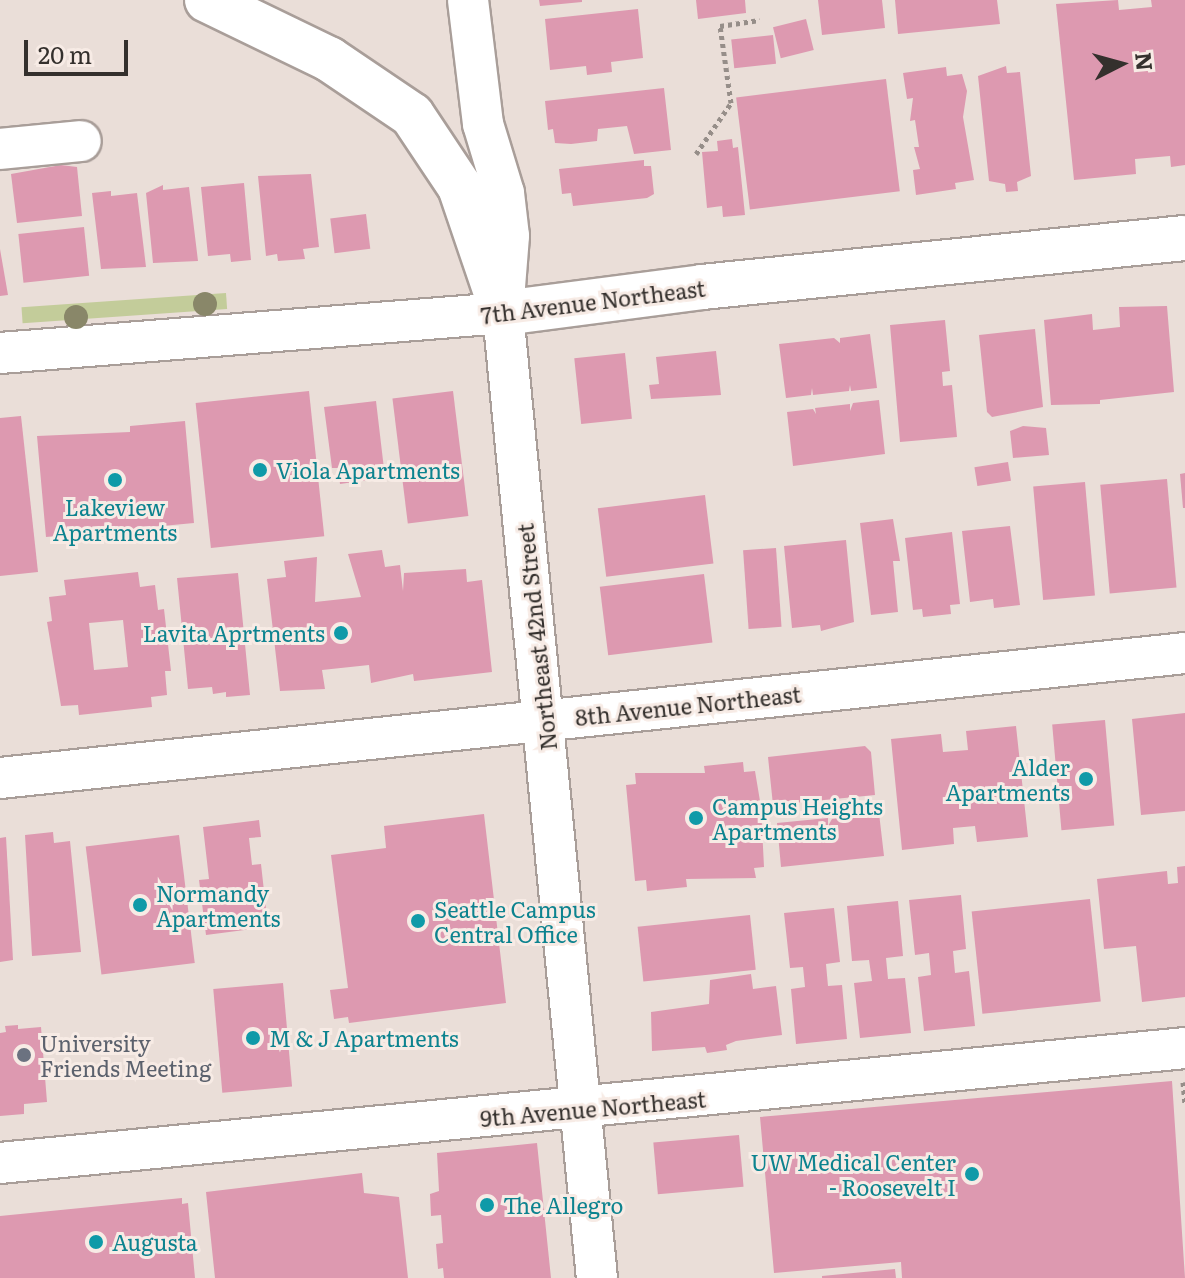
<!DOCTYPE html>
<style>
body{margin:0}
#map{position:relative;width:1185px;height:1278px;overflow:hidden;background:#eaded8;font-family:Literata,serif}
div>[style]{position:absolute}
[style*='--x']{left:calc(var(--x)*1px);top:calc(var(--y)*1px);width:calc(var(--w)*1px);rotate:calc(var(--a)*1deg)}
.green>*{inset:0;background:#c3cc9a;transform-origin:0 0}
.building>*{inset:0;background:#dd99b0;transform-origin:0 0}
.path>*{height:5px;margin-top:-2.5px;transform-origin:0;background:repeating-linear-gradient(90deg,#968e89 0 4px,transparent 0 8px)}
.roads{filter:drop-shadow(2px 0 #a99e99) drop-shadow(-2px 0 #a99e99) drop-shadow(0 2px #a99e99) drop-shadow(0 -2px #a99e99)}
.minor>*{height:40px;margin:-20px;padding:0 20px;transform-origin:20px;border-radius:20px;background:#fff}
.major>*{height:44px;margin:-22px;padding:0 22px;transform-origin:22px;border-radius:22px;background:#fff}
.highway>*{height:44px;margin:-22px;padding:0 22px;transform-origin:22px;border-radius:22px;background:#fff}
.trees>*{width:24px;height:24px;margin:-12px;border-radius:50%;background:#898769}
.dots>*{width:22px;height:22px;translate:-50% -50%;box-sizing:border-box;border:4px solid #f7ebe5;border-radius:50%}
span{translate:-50% -50%;white-space:nowrap;text-align:center;line-height:1.15;-webkit-text-stroke:6px #f7ebe5;paint-order:stroke}
.street-label{font-size:22px;color:#34302d}
.culture-label{font-size:22px;color:#0d838f}
.left{translate:0 -50%;text-align:left}
.right{translate:-100% -50%;text-align:right}
.worship-label{font-size:22px;color:#5b616d}
.north{position:absolute;left:1081px;top:24px;width:80px;height:80px;-webkit-text-stroke:6px #f7ebe5;paint-order:stroke;rotate:84deg;font-size:22px;font-weight:700;line-height:32px;text-align:center;color:#34302d}
.north::after{content:'';display:block;margin:auto;width:28px;height:36px;background:#34302d;clip-path:polygon(50% 0,100% 100%,50% 72%,0 100%)}
.scale{position:absolute;left:24px;top:40px;width:104px;height:36px;box-sizing:border-box;border:4px solid #34302d;border-top:0;padding-left:10px;font-size:24px;line-height:28px;white-space:nowrap;color:#34302d;-webkit-text-stroke:6px #f7ebe5;paint-order:stroke}
</style>
<div id="map">
<div class="green">
<i style="left:226px;top:293px;width:16px;height:205px;rotate:86deg"></i>
</div>
<div class="building">
<i style="clip-path:polygon(539px 0,582px 0,582px 2px,540px 6px)"></i>
<i style="clip-path:polygon(696px 0,745px 0,746px 13px,698px 19px)"></i>
<i style="clip-path:polygon(818px 0,882px 0,885px 28px,822px 35px)"></i>
<i style="clip-path:polygon(895px 0,997px 0,1000px 24px,898px 34px)"></i>
<i style="clip-path:polygon(1118px 0,1119px 10px,1152px 7px,1151px 0,1185px 0,1185px 165px,1171px 167px,1170px 156px,1135px 159px,1136px 174px,1074px 180px,1056px 4px)"></i>
<i style="clip-path:polygon(638px 9px,643px 58px,611px 62px,612px 72px,587px 75px,586px 66px,550px 70px,545px 19px)"></i>
<i style="left:806px;top:19px;width:32px;height:34px;rotate:76deg"></i>
<i style="left:773px;top:35px;width:29px;height:42px;rotate:84deg"></i>
<i style="clip-path:polygon(1006px 66px,1007px 73px,1020px 72px,1031px 176px,1017px 182px,1018px 191px,1006px 192px,1005px 184px,989px 181px,978px 76px)"></i>
<i style="clip-path:polygon(946px 67px,947px 76px,962px 74px,967px 91px,963px 117px,974px 180px,955px 183px,956px 189px,916px 195px,913px 170px,920px 169px,914px 147px,919px 147px,915px 120px,910px 121px,913px 98px,907px 99px,903px 73px)"></i>
<i style="left:886px;top:79px;width:113px;height:151px;rotate:83deg"></i>
<i style="clip-path:polygon(664px 88px,671px 150px,634px 154px,627px 126px,598px 129px,597px 141px,571px 144px,555px 143px,553px 129px,548px 130px,545px 101px)"></i>
<i style="clip-path:polygon(732px 139px,733px 148px,738px 147px,745px 215px,723px 217px,722px 206px,707px 208px,702px 152px,718px 151px,717px 141px)"></i>
<i style="clip-path:polygon(644px 160px,644px 166px,651px 166px,654px 194px,647px 198px,573px 206px,571px 193px,562px 194px,559px 169px)"></i>
<i style="clip-path:polygon(61px 165px,77px 167px,82px 216px,17px 223px,11px 174px)"></i>
<i style="clip-path:polygon(311px 174px,319px 247px,303px 249px,305px 259px,278px 261px,277px 254px,266px 256px,258px 176px)"></i>
<i style="clip-path:polygon(244px 183px,251px 260px,231px 262px,230px 254px,208px 256px,201px 187px)"></i>
<i style="clip-path:polygon(163px 185px,163px 190px,189px 187px,198px 261px,153px 263px,146px 193px)"></i>
<i style="clip-path:polygon(111px 191px,111px 196px,137px 193px,146px 267px,101px 269px,92px 193px)"></i>
<i style="left:366px;top:214px;width:35px;height:36px;rotate:83deg"></i>
<i style="left:84px;top:227px;width:49px;height:66px;rotate:84deg"></i>
<i style="clip-path:polygon(0 249px,8px 295px,0 296px)"></i>
<i style="clip-path:polygon(1167px 306px,1174px 392px,1100px 400px,1100px 404px,1051px 405px,1044px 320px,1092px 314px,1093px 330px,1120px 327px,1119px 307px)"></i>
<i style="clip-path:polygon(945px 320px,950px 371px,942px 372px,943px 386px,952px 385px,957px 437px,900px 442px,890px 325px)"></i>
<i style="clip-path:polygon(1035px 329px,1043px 407px,992px 417px,987px 412px,979px 335px)"></i>
<i style="clip-path:polygon(870px 334px,877px 388px,851px 391px,850px 385px,849px 391px,813px 395px,812px 388px,811px 395px,786px 398px,779px 344px,834px 338px,840px 343px,840px 338px)"></i>
<i style="clip-path:polygon(716px 351px,721px 395px,651px 399px,649px 385px,659px 384px,656px 357px)"></i>
<i style="left:625px;top:353px;width:66px;height:51px;rotate:84deg"></i>
<i style="left:309px;top:391px;width:146px;height:114px;rotate:84deg"></i>
<i style="left:453px;top:391px;width:126px;height:61px;rotate:83deg"></i>
<i style="clip-path:polygon(879px 400px,885px 454px,793px 466px,787px 412px,813px 409px,816px 414px,815px 408px,850px 404px,850px 411px,853px 403px)"></i>
<i style="clip-path:polygon(376px 401px,384px 469px,367px 471px,368px 480px,340px 484px,338px 468px,332px 468px,324px 407px)"></i>
<i style="clip-path:polygon(21px 416px,38px 572px,0 576px,0 418px)"></i>
<i style="clip-path:polygon(185px 421px,194px 523px,46px 537px,37px 436px,130px 432px,130px 426px)"></i>
<i style="clip-path:polygon(1023px 426px,1046px 428px,1049px 455px,1013px 458px,1010px 431px)"></i>
<i style="left:1008px;top:462px;width:19px;height:34px;rotate:81deg"></i>
<i style="clip-path:polygon(1185px 473px,1185px 508px,1183px 508px,1180px 474px)"></i>
<i style="left:1167px;top:479px;width:109px;height:67px;rotate:85deg"></i>
<i style="left:1085px;top:482px;width:114px;height:52px;rotate:85deg"></i>
<i style="left:705px;top:495px;width:69px;height:108px;rotate:83deg"></i>
<i style="clip-path:polygon(893px 519px,900px 561px,893px 561px,898px 612px,871px 615px,860px 523px)"></i>
<i style="clip-path:polygon(1010px 526px,1020px 605px,994px 608px,993px 599px,970px 602px,962px 531px)"></i>
<i style="clip-path:polygon(952px 532px,960px 604px,950px 605px,951px 614px,923px 617px,922px 609px,913px 610px,905px 538px)"></i>
<i style="clip-path:polygon(846px 540px,854px 622px,821px 631px,820px 625px,792px 628px,784px 546px)"></i>
<i style="left:776px;top:548px;width:79px;height:33px;rotate:86deg"></i>
<i style="clip-path:polygon(382px 550px,385px 567px,400px 565px,403px 591px,404px 573px,466px 569px,467px 582px,482px 580px,492px 672px,414px 681px,413px 674px,371px 683px,369px 665px,322px 670px,325px 689px,280px 691px,267px 579px,286px 577px,284px 561px,317px 557px,315px 602px,361px 597px,348px 554px)"></i>
<i style="clip-path:polygon(evenodd,138px 572px,140px 587px,155px 585px,158px 610px,164px 609px,171px 671px,165px 671px,167px 695px,151px 697px,152px 707px,79px 715px,78px 705px,61px 706px,47px 622px,52px 621px,49px 597px,66px 595px,64px 580px,138px 572px,123px 620px,128px 667px,94px 670px,89px 623px,123px 620px)"></i>
<i style="clip-path:polygon(238px 573px,250px 695px,226px 697px,226px 692px,213px 694px,212px 687px,188px 689px,177px 578px)"></i>
<i style="left:704px;top:574px;width:69px;height:105px;rotate:83deg"></i>
<i style="clip-path:polygon(1185px 713px,1185px 811px,1141px 815px,1132px 719px)"></i>
<i style="left:1105px;top:720px;width:106px;height:53px;rotate:85deg"></i>
<i style="clip-path:polygon(1016px 726px,1028px 837px,977px 842px,975px 826px,953px 828px,954px 844px,902px 850px,891px 739px,941px 734px,943px 752px,968px 750px,966px 731px)"></i>
<i style="clip-path:polygon(865px 746px,871px 752px,875px 795px,773px 805px,768px 757px)"></i>
<i style="clip-path:polygon(743px 762px,744px 772px,755px 771px,761px 807px,764px 867px,754px 868px,756px 878px,686px 879px,687px 887px,647px 891px,646px 880px,635px 881px,626px 785px,636px 784px,635px 773px,705px 773px,704px 766px)"></i>
<i style="clip-path:polygon(879px 813px,884px 856px,781px 867px,777px 823px,828px 818px,828px 826px,832px 819px)"></i>
<i style="clip-path:polygon(484px 814px,506px 1003px,349px 1023px,348px 1017px,334px 1019px,330px 990px,348px 988px,331px 855px,386px 848px,384px 826px)"></i>
<i style="clip-path:polygon(259px 820px,261px 837px,249px 838px,252px 865px,261px 864px,268px 927px,206px 935px,199px 880px,209px 879px,203px 827px)"></i>
<i style="clip-path:polygon(53px 832px,54px 843px,70px 841px,81px 952px,32px 956px,25px 835px)"></i>
<i style="left:179px;top:835px;width:129px;height:94px;rotate:83deg"></i>
<i style="clip-path:polygon(6px 837px,13px 960px,0 962px,0 838px)"></i>
<i style="clip-path:polygon(1185px 866px,1185px 997px,1142px 1002px,1136px 946px,1104px 949px,1097px 879px,1167px 871px,1168px 884px,1178px 883px,1177px 867px)"></i>
<i style="clip-path:polygon(961px 895px,966px 949px,953px 951px,955px 973px,969px 971px,975px 1026px,924px 1031px,918px 977px,931px 975px,929px 953px,915px 955px,909px 900px)"></i>
<i style="left:1090px;top:899px;width:103px;height:119px;rotate:84deg"></i>
<i style="clip-path:polygon(898px 901px,903px 956px,886px 958px,888px 979px,905px 978px,911px 1033px,860px 1038px,854px 983px,872px 981px,869px 960px,852px 961px,847px 906px)"></i>
<i style="clip-path:polygon(834px 908px,840px 962px,826px 964px,828px 986px,842px 985px,847px 1039px,796px 1044px,791px 989px,805px 987px,803px 967px,790px 968px,784px 913px)"></i>
<i style="left:750px;top:915px;width:55px;height:113px;rotate:84deg"></i>
<i style="clip-path:polygon(751px 974px,753px 989px,776px 986px,782px 1035px,736px 1041px,726px 1045px,727px 1050px,707px 1053px,705px 1047px,652px 1051px,651px 1012px,709px 1004px,710px 980px)"></i>
<i style="left:283px;top:983px;width:104px;height:70px;rotate:85deg"></i>
<i style="clip-path:polygon(18px 1025px,18px 1029px,41px 1027px,47px 1102px,24px 1104px,24px 1114px,0 1116px,0 1033px,6px 1032px,5px 1026px)"></i>
<i style="clip-path:polygon(1172px 1081px,1185px 1278px,902px 1278px,901px 1262px,774px 1273px,760px 1117px)"></i>
<i style="left:739px;top:1135px;width:52px;height:86px;rotate:85deg"></i>
<i style="clip-path:polygon(537px 1143px,551px 1278px,444px 1278px,443px 1268px,438px 1269px,436px 1244px,443px 1243px,441px 1215px,431px 1216px,430px 1194px,439px 1191px,437px 1153px)"></i>
<i style="clip-path:polygon(362px 1173px,364px 1193px,399px 1197px,408px 1278px,215px 1278px,206px 1192px)"></i>
<i style="clip-path:polygon(182px 1198px,182px 1204px,188px 1203px,195px 1278px,0 1278px,0 1216px)"></i>
<i style="clip-path:polygon(895px 1269px,896px 1278px,822px 1278px,822px 1276px)"></i>
</div>
<div class="path">
<i style="--x:696;--y:154;--w:62;--a:-55.5"></i>
<i style="--x:731;--y:103;--w:78;--a:-98.1"></i>
<i style="--x:720;--y:26;--w:40;--a:-8.5"></i>
<i style="--x:1183;--y:1082;--w:21;--a:85"></i>
</div>
<div class="roads">
<div class="minor">
<i style="--x:468;--y:0;--w:125;--a:83.1"></i>
<i style="--x:483;--y:124;--w:72;--a:73.1"></i>
<i style="--x:504;--y:193;--w:43;--a:83.4"></i>
<i style="--x:509;--y:236;--w:77;--a:94.5"></i>
<i style="--x:503;--y:313;--w:970;--a:84.44"></i>
<i style="--x:0;--y:149;--w:81;--a:-5.6"></i>
<i style="--x:0;--y:353;--w:505;--a:-4.55"></i>
<i style="--x:0;--y:778;--w:1192;--a:-6.02"></i>
<i style="--x:0;--y:1163;--w:1191;--a:-5.54"></i>
</div>
<div class="major">
<i style="--x:503;--y:313;--w:201;--a:-7.4"></i>
<i style="--x:702;--y:287;--w:485;--a:-5.8"></i>
</div>
<div class="highway">
<i style="--x:207;--y:0;--w:136;--a:25.8"></i>
<i style="--x:329;--y:59;--w:100;--a:34"></i>
<i style="--x:412;--y:115;--w:87;--a:56.3"></i>
<i style="--x:460;--y:187;--w:133;--a:71.2"></i>
</div>
</div>
<div class="trees">
<i style="left:205px;top:304px"></i>
<i style="left:76px;top:317px"></i>
</div>
<div class="dots">
<i style="left:260px;top:470px;background:#0f9aa8"></i>
<i style="left:115px;top:480px;background:#0f9aa8"></i>
<i style="left:341px;top:633px;background:#0f9aa8"></i>
<i style="left:1086px;top:779px;background:#0f9aa8"></i>
<i style="left:696px;top:818px;background:#0f9aa8"></i>
<i style="left:140px;top:905px;background:#0f9aa8"></i>
<i style="left:418px;top:921px;background:#0f9aa8"></i>
<i style="left:253px;top:1038px;background:#0f9aa8"></i>
<i style="left:24px;top:1055px;background:#6b7280"></i>
<i style="left:972px;top:1174px;background:#0f9aa8"></i>
<i style="left:487px;top:1205px;background:#0f9aa8"></i>
<i style="left:96px;top:1242px;background:#0f9aa8"></i>
</div>
<div class="street-label">
<span style="left:593px;top:301px;rotate:-7deg">7th Avenue Northeast</span>
<span style="left:536px;top:637px;rotate:-96deg">Northeast 42nd Street</span>
<span style="left:688px;top:705px;rotate:-6deg">8th Avenue Northeast</span>
<span style="left:593px;top:1108px;rotate:-5deg">9th Avenue Northeast</span>
</div>
<div class="culture-label">
<span class="left" style="left:276px;top:470px">Viola Apartments</span>
<span style="left:115px;top:519px">Lakeview<br>Apartments</span>
<span class="right" style="left:325px;top:633px">Lavita Aprtments</span>
<span class="right" style="left:1070px;top:779px">Alder<br>Apartments</span>
<span class="left" style="left:712px;top:818px">Campus Heights<br>Apartments</span>
<span class="left" style="left:156px;top:905px">Normandy<br>Apartments</span>
<span class="left" style="left:434px;top:921px">Seattle Campus<br>Central Office</span>
<span class="left" style="left:269px;top:1038px">M &amp; J Apartments</span>
<span class="right" style="left:956px;top:1174px">UW Medical Center<br>- Roosevelt I</span>
<span class="left" style="left:503px;top:1205px">The Allegro</span>
<span class="left" style="left:112px;top:1242px">Augusta</span>
</div>
<div class="worship-label">
<span class="left" style="left:40px;top:1055px">University<br>Friends Meeting</span>
</div>
<div class="north">N</div>
<div class="scale">20 m</div>
</div>
